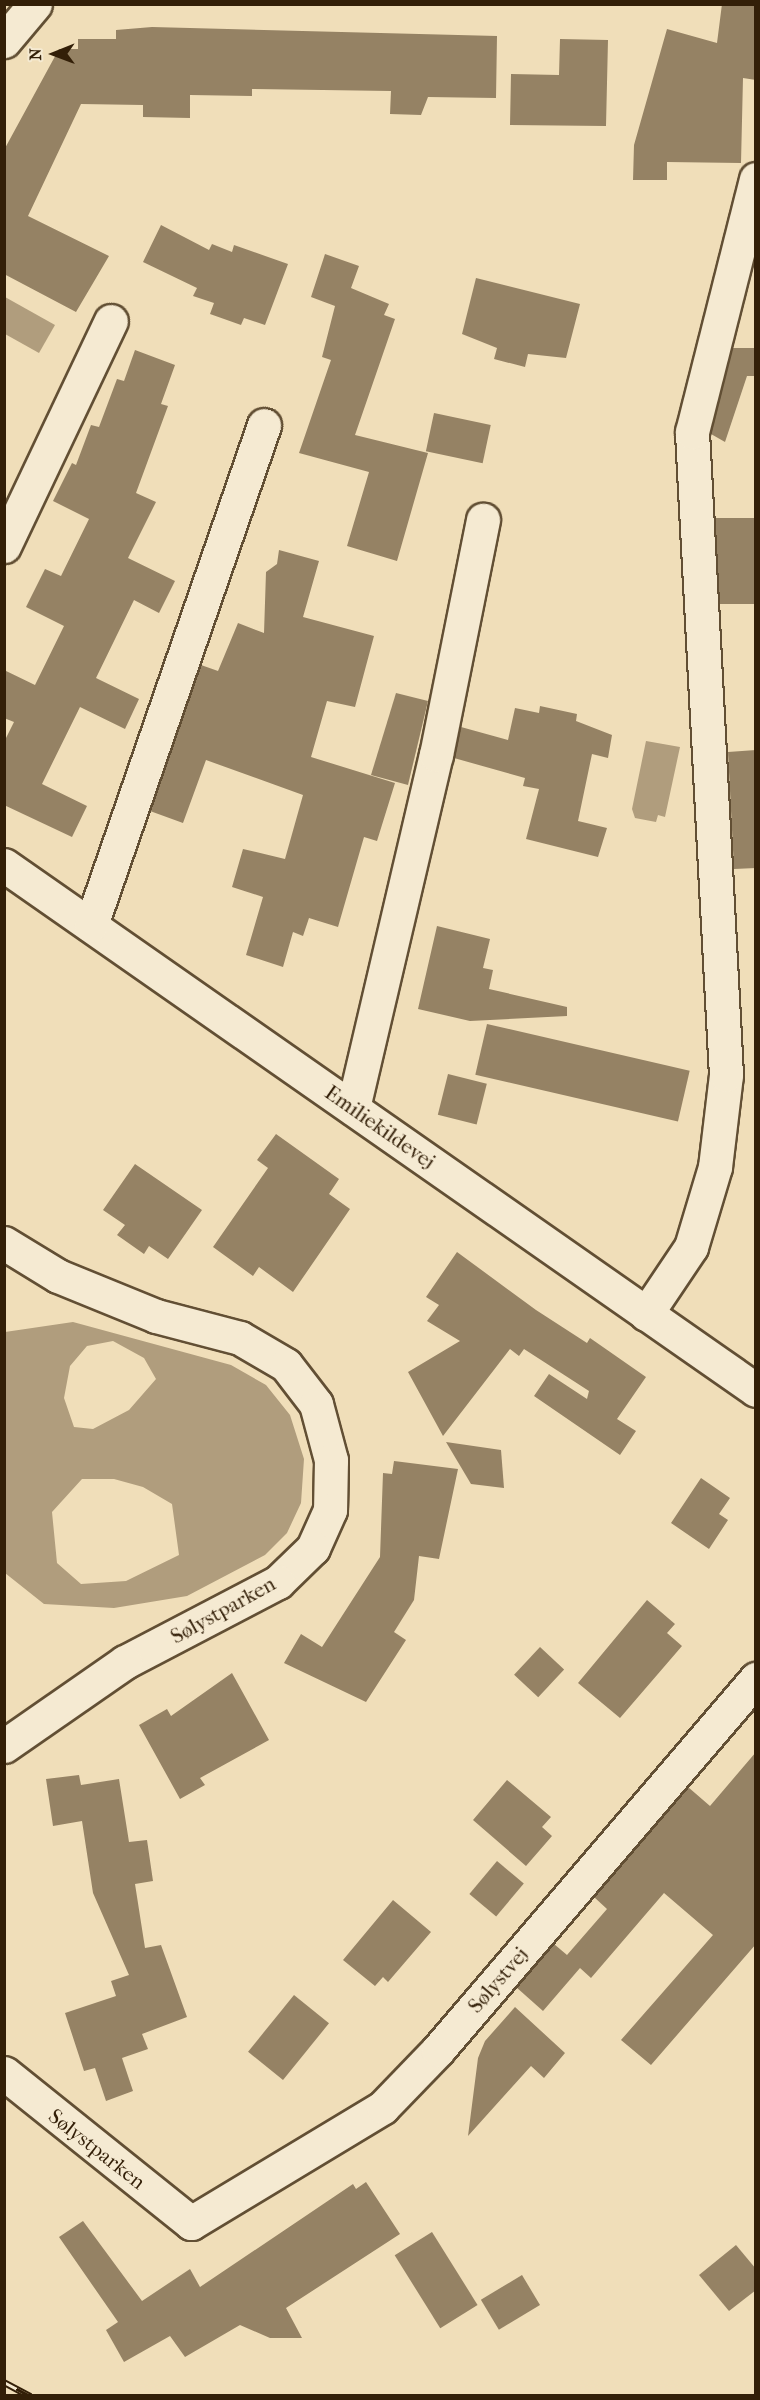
<!DOCTYPE html>
<meta charset="utf-8">
<style>
body{margin:0}
#map{position:relative;width:760px;height:2400px;overflow:hidden;background:#f0deb9;font-family:"IM FELL French Canon",serif}
div>[style]{position:absolute}
[style*='--x']{left:calc(var(--x)*1px);top:calc(var(--y)*1px);width:calc(var(--w)*1px);rotate:calc(var(--a)*1deg)}
.water>*{inset:0;background:#b09d7d}
.building>*{inset:0;background:#958264;transform-origin:0 0}
.roads{filter:drop-shadow(2px 0 #624f34) drop-shadow(-2px 0 #624f34) drop-shadow(0 2px #624f34) drop-shadow(0 -2px #624f34)}
.minor>*{height:33px;margin:-16.5px;padding:0 16.5px;transform-origin:16.5px;border-radius:16.5px;background:#f5ead2}
.rail>*{height:7px;margin-top:-3.5px;transform-origin:0;background:repeating-linear-gradient(90deg,#f5ead2 0 14px,#331f08 0 28px);box-sizing:border-box;border-block:2px solid #331f08}
span{translate:-50% -50%;white-space:nowrap;text-align:center;line-height:1.15;-webkit-text-stroke:5px #f5ead2;paint-order:stroke}
.street-label{font-size:21px;color:#331f08}
.frame{position:absolute;inset:0;border:6px solid #331f08;pointer-events:none}
.north{position:absolute;left:24px;top:24px;width:60px;height:60px;-webkit-text-stroke:4px #f5ead2;paint-order:stroke;rotate:269deg;font-size:16px;font-weight:700;line-height:24px;text-align:center;color:#331f08}
.north::after{content:'';display:block;margin:auto;width:21px;height:27px;background:#331f08;clip-path:polygon(50% 0,100% 100%,50% 72%,0 100%)}
</style>
<div id="map">
<div class="water">
<i style="clip-path:polygon(5px 297px,55px 325px,39px 353px,5px 334px)"></i>
<i style="clip-path:polygon(646px 741px,680px 747px,665px 817px,658px 815px,656px 822px,635px 818px,632px 809px)"></i>
<i style="clip-path:polygon(evenodd,73px 1322px,231px 1365px,266px 1385px,290px 1415px,304px 1459px,301px 1503px,287px 1533px,265px 1555px,187px 1596px,114px 1608px,44px 1604px,5px 1573px,5px 1332px,73px 1322px,113px 1341px,144px 1358px,156px 1379px,129px 1410px,93px 1429px,74px 1427px,64px 1398px,70px 1366px,87px 1346px,113px 1341px,73px 1322px,82px 1479px,114px 1479px,143px 1487px,172px 1504px,179px 1555px,126px 1581px,81px 1584px,57px 1563px,52px 1512px,82px 1479px)"></i>
</div>
<div class="building">
<i style="clip-path:polygon(722px 4px,756px 4px,756px 80px,743px 78px,741px 163px,667px 162px,667px 180px,633px 180px,634px 145px,667px 29px,717px 43px)"></i>
<i style="clip-path:polygon(152px 27px,497px 36px,496px 98px,428px 97px,421px 115px,390px 114px,391px 91px,252px 89px,252px 96px,190px 95px,190px 118px,143px 117px,143px 105px,81px 104px,28px 216px,109px 256px,76px 312px,4px 274px,4px 150px,59px 49px,78px 49px,78px 39px,116px 39px,116px 30px)"></i>
<i style="clip-path:polygon(560px 39px,608px 40px,606px 126px,510px 125px,511px 74px,559px 75px)"></i>
<i style="clip-path:polygon(161px 225px,209px 250px,212px 244px,232px 252px,234px 245px,288px 264px,265px 325px,244px 318px,241px 325px,210px 314px,214px 303px,193px 296px,197px 288px,143px 262px)"></i>
<i style="clip-path:polygon(325px 254px,359px 266px,351px 288px,389px 304px,384px 315px,395px 319px,355px 435px,428px 453px,397px 561px,347px 546px,369px 472px,299px 453px,331px 360px,322px 357px,335px 306px,311px 297px)"></i>
<i style="clip-path:polygon(476px 278px,580px 304px,566px 358px,528px 354px,525px 367px,494px 359px,497px 348px,462px 334px)"></i>
<i style="clip-path:polygon(733px 348px,756px 348px,756px 376px,747px 376px,725px 442px,711px 434px)"></i>
<i style="clip-path:polygon(135px 350px,175px 365px,161px 404px,168px 406px,136px 493px,156px 502px,128px 558px,175px 581px,159px 613px,134px 600px,96px 678px,139px 699px,125px 729px,80px 707px,42px 784px,87px 806px,72px 837px,4px 805px,4px 742px,14px 722px,4px 718px,4px 670px,35px 685px,64px 626px,26px 607px,45px 569px,61px 576px,89px 519px,53px 501px,72px 463px,76px 465px,91px 425px,99px 427px,117px 379px,124px 381px)"></i>
<i style="left:434px;top:413px;width:58px;height:39px;rotate:12deg"></i>
<i style="left:756px;top:518px;width:86px;height:41px;rotate:90deg"></i>
<i style="clip-path:polygon(279px 550px,319px 561px,303px 617px,374px 636px,355px 707px,327px 701px,311px 757px,395px 783px,377px 841px,364px 837px,338px 927px,309px 918px,303px 936px,293px 932px,283px 967px,246px 955px,263px 897px,232px 887px,243px 849px,285px 859px,303px 795px,206px 760px,183px 823px,150px 811px,201px 665px,218px 671px,238px 623px,264px 633px,266px 572px,277px 564px)"></i>
<i style="clip-path:polygon(396px 693px,428px 701px,408px 785px,371px 775px)"></i>
<i style="clip-path:polygon(540px 706px,577px 714px,576px 721px,612px 735px,608px 758px,592px 754px,578px 821px,607px 828px,598px 857px,526px 839px,539px 789px,523px 786px,525px 778px,454px 758px,461px 727px,508px 740px,515px 708px,539px 713px)"></i>
<i style="clip-path:polygon(756px 750px,756px 868px,734px 869px,728px 752px)"></i>
<i style="clip-path:polygon(437px 926px,490px 939px,483px 968px,493px 970px,489px 989px,567px 1007px,567px 1016px,470px 1021px,418px 1009px)"></i>
<i style="left:487px;top:1024px;width:208px;height:52px;rotate:13deg"></i>
<i style="left:448px;top:1074px;width:40px;height:42px;rotate:14deg"></i>
<i style="clip-path:polygon(276px 1134px,339px 1179px,329px 1194px,350px 1209px,293px 1292px,259px 1267px,253px 1276px,213px 1247px,268px 1168px,257px 1160px)"></i>
<i style="clip-path:polygon(135px 1164px,202px 1210px,168px 1259px,149px 1246px,144px 1254px,117px 1235px,125px 1225px,103px 1210px)"></i>
<i style="clip-path:polygon(457px 1252px,536px 1310px,587px 1343px,590px 1338px,646px 1377px,617px 1419px,636px 1431px,620px 1455px,534px 1396px,549px 1374px,587px 1399px,589px 1391px,524px 1349px,519px 1356px,510px 1349px,443px 1436px,408px 1372px,460px 1341px,427px 1321px,439px 1305px,426px 1297px)"></i>
<i style="clip-path:polygon(446px 1442px,501px 1450px,504px 1488px,471px 1484px)"></i>
<i style="clip-path:polygon(394px 1461px,458px 1469px,439px 1559px,419px 1556px,414px 1600px,394px 1632px,406px 1640px,366px 1702px,284px 1663px,301px 1634px,322px 1647px,380px 1557px,383px 1473px,392px 1474px)"></i>
<i style="clip-path:polygon(701px 1478px,730px 1498px,719px 1514px,728px 1520px,709px 1549px,671px 1523px)"></i>
<i style="clip-path:polygon(647px 1600px,675px 1624px,667px 1633px,682px 1646px,620px 1718px,578px 1683px)"></i>
<i style="left:540px;top:1647px;width:33px;height:38px;rotate:43deg"></i>
<i style="clip-path:polygon(232px 1673px,269px 1740px,200px 1778px,205px 1785px,180px 1799px,139px 1725px,167px 1709px,171px 1716px)"></i>
<i style="clip-path:polygon(756px 1752px,756px 1944px,651px 2065px,621px 2040px,713px 1935px,664px 1893px,591px 1978px,580px 1968px,543px 2011px,516px 1987px,554px 1944px,567px 1955px,607px 1909px,594px 1897px,688px 1787px,710px 1806px)"></i>
<i style="clip-path:polygon(79px 1775px,81px 1785px,119px 1779px,129px 1842px,147px 1840px,153px 1881px,135px 1884px,145px 1948px,161px 1945px,187px 2017px,142px 2034px,148px 2049px,122px 2058px,133px 2091px,106px 2101px,95px 2068px,84px 2071px,65px 2013px,116px 1996px,111px 1981px,129px 1975px,93px 1893px,82px 1821px,53px 1826px,46px 1779px)"></i>
<i style="clip-path:polygon(507px 1780px,551px 1817px,542px 1827px,552px 1836px,526px 1866px,473px 1820px)"></i>
<i style="left:497px;top:1861px;width:35px;height:43px;rotate:40deg"></i>
<i style="clip-path:polygon(393px 1900px,431px 1932px,388px 1982px,383px 1977px,375px 1986px,343px 1960px)"></i>
<i style="left:294px;top:1995px;width:45px;height:73px;rotate:39deg"></i>
<i style="clip-path:polygon(515px 2007px,565px 2053px,544px 2078px,531px 2066px,468px 2136px,478px 2058px,485px 2041px)"></i>
<i style="clip-path:polygon(366px 2182px,400px 2234px,286px 2308px,302px 2338px,270px 2338px,240px 2325px,185px 2357px,170px 2336px,124px 2362px,106px 2330px,118px 2322px,59px 2237px,83px 2221px,142px 2301px,190px 2269px,200px 2287px,353px 2184px,356px 2189px)"></i>
<i style="left:432px;top:2232px;width:86px;height:44px;rotate:58deg"></i>
<i style="clip-path:polygon(736px 2245px,756px 2269px,756px 2290px,729px 2311px,699px 2275px)"></i>
<i style="left:522px;top:2275px;width:35px;height:48px;rotate:59deg"></i>
</div>
<div class="roads">
<div class="minor">
<i style="--x:4;--y:41;--w:48;--a:-50"></i>
<i style="--x:4;--y:546;--w:249;--a:-64.6"></i>
<i style="--x:4;--y:865;--w:917;--a:34.92"></i>
<i style="--x:91;--y:925;--w:529;--a:-70.91"></i>
<i style="--x:353;--y:1108;--w:363;--a:-76.8"></i>
<i style="--x:436;--y:755;--w:240;--a:-78.7"></i>
<i style="--x:4;--y:1243;--w:63;--a:31.4"></i>
<i style="--x:58;--y:1276;--w:106;--a:22.2"></i>
<i style="--x:156;--y:1316;--w:87;--a:14.7"></i>
<i style="--x:240;--y:1338;--w:53;--a:30.4"></i>
<i style="--x:286;--y:1365;--w:49;--a:52.4"></i>
<i style="--x:316;--y:1404;--w:58;--a:75"></i>
<i style="--x:331;--y:1460;--w:50;--a:91.1"></i>
<i style="--x:330;--y:1510;--w:42;--a:114.1"></i>
<i style="--x:313;--y:1548;--w:49;--a:135.8"></i>
<i style="--x:278;--y:1582;--w:173;--a:152.4"></i>
<i style="--x:125;--y:1662;--w:147;--a:145.2"></i>
<i style="--x:646;--y:1314;--w:81;--a:-56.1"></i>
<i style="--x:691;--y:1247;--w:84;--a:-73.3"></i>
<i style="--x:715;--y:1167;--w:93;--a:-83.2"></i>
<i style="--x:726;--y:1075;--w:644;--a:-93.03"></i>
<i style="--x:692;--y:432;--w:261;--a:-75.8"></i>
<i style="--x:4;--y:2073;--w:240;--a:38.7"></i>
<i style="--x:191;--y:2223;--w:224;--a:-31.1"></i>
<i style="--x:383;--y:2107;--w:79;--a:-46"></i>
<i style="--x:438;--y:2050;--w:489;--a:-49.4"></i>
</div>
</div>
<div class="rail">
<i style="--x:4;--y:2382;--w:30;--a:28"></i>
</div>
<div class="street-label">
<span style="left:380px;top:1127px;rotate:35deg">Emiliekildevej</span>
<span style="left:223px;top:1610px;rotate:-29deg">Sølystparken</span>
<span style="left:498px;top:1980px;rotate:-49deg">Sølystvej</span>
<span style="left:97px;top:2149px;rotate:38deg">Sølystparken</span>
</div>
<div class="frame"></div>
<div class="north">N</div>
</div>
